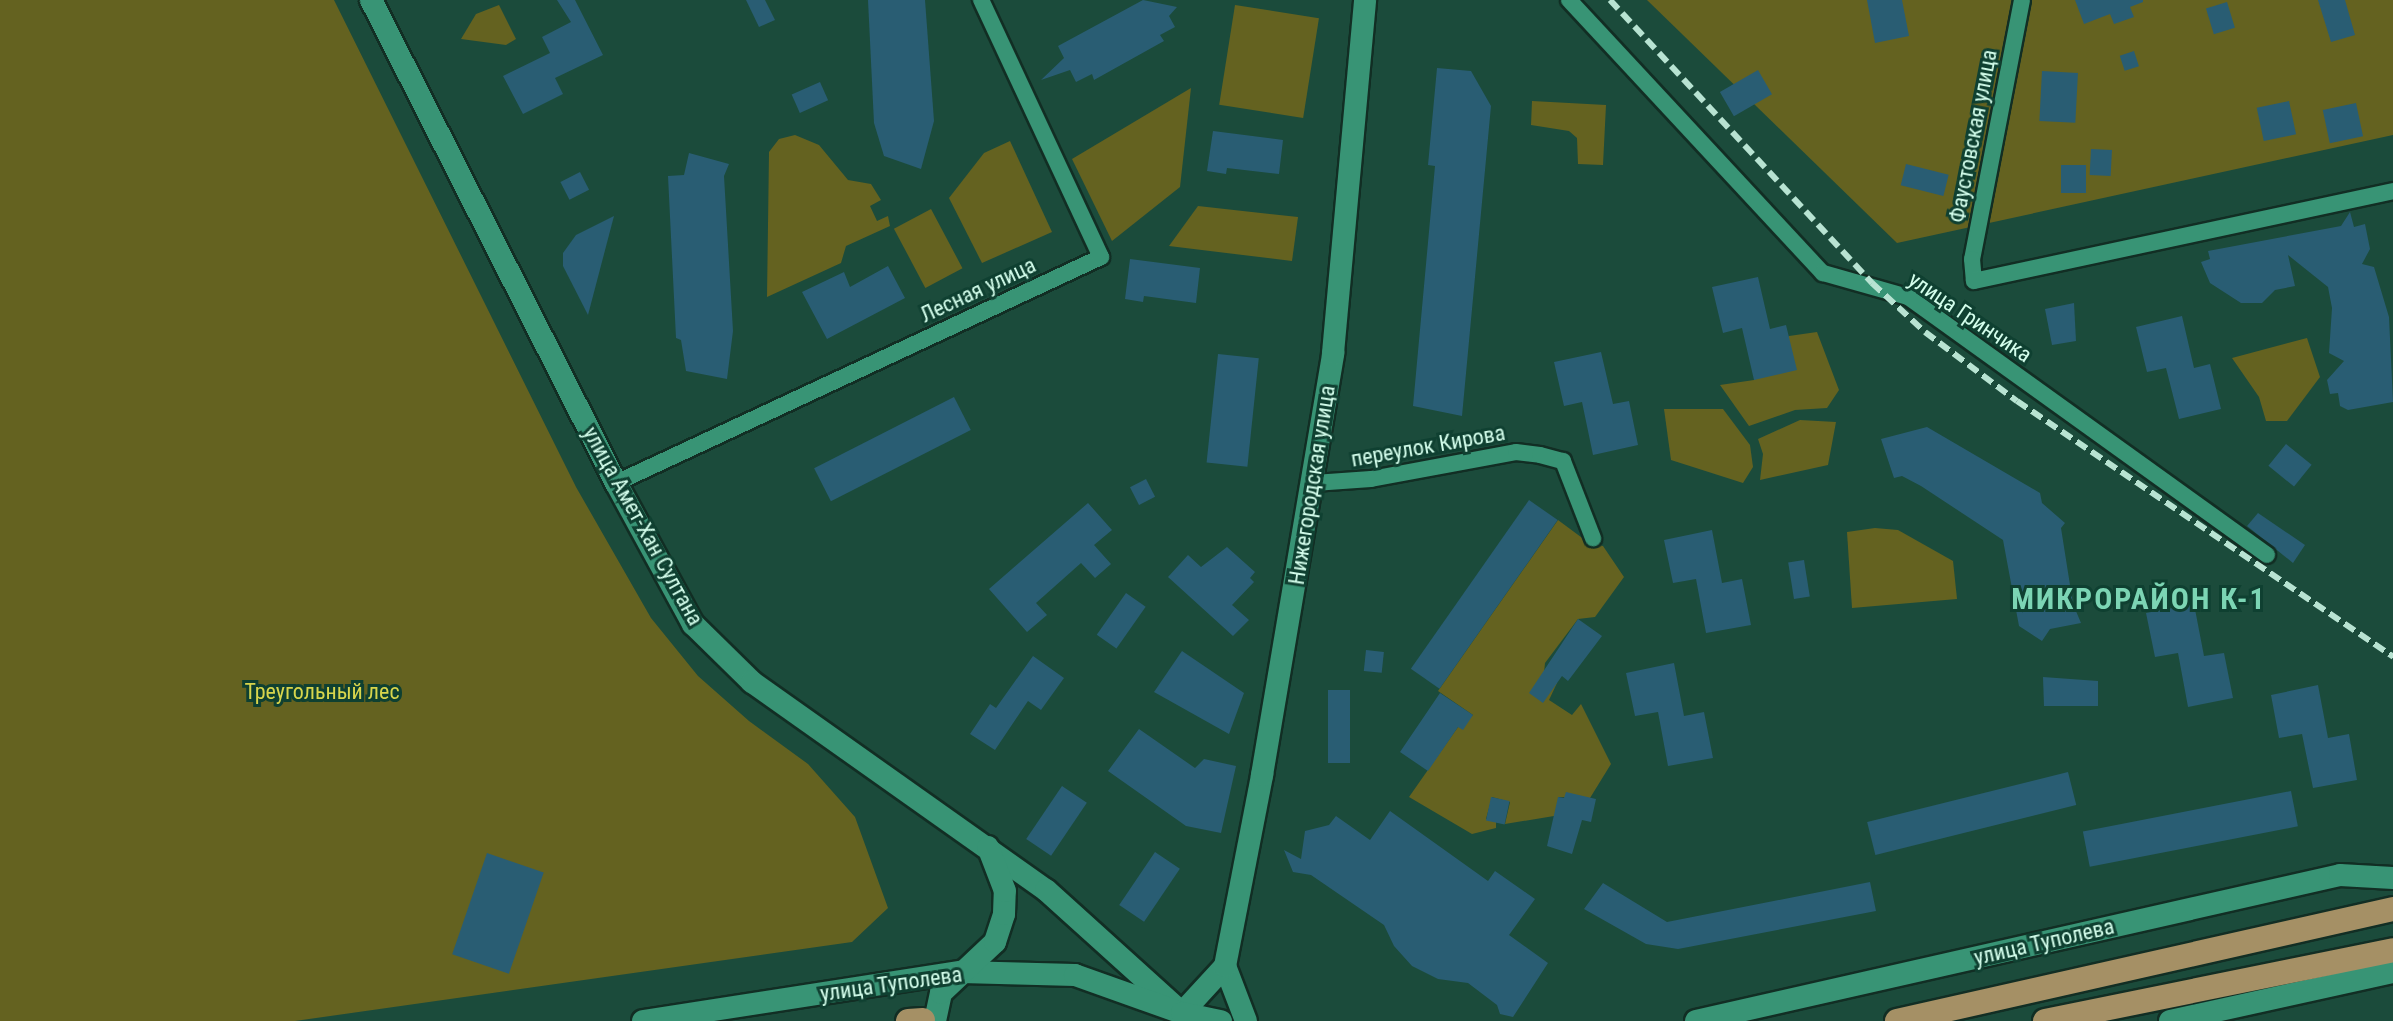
<!DOCTYPE html>
<meta charset="utf-8">
<style>
body{margin:0}
#map{position:relative;width:2393px;height:1021px;overflow:hidden;background:#1b4b3b;font-family:"Roboto Condensed",sans-serif}
div>[style]{position:absolute}
[style*='--x']{left:calc(var(--x)*1px);top:calc(var(--y)*1px);width:calc(var(--w)*1px);rotate:calc(var(--a)*1deg)}
.green>*{inset:0;background:#646220;transform-origin:0 0}
.building>*{inset:0;background:#295d73;transform-origin:0 0}
.roads{filter:drop-shadow(2px 0 #122e24) drop-shadow(-2px 0 #122e24) drop-shadow(0 2px #122e24) drop-shadow(0 -2px #122e24)}
.street>*{height:16px;margin:-8px;padding:0 8px;transform-origin:8px;border-radius:8px;background:#389475}
.secondary>*{height:22px;margin:-11px;padding:0 11px;transform-origin:11px;border-radius:11px;background:#389475}
.primary>*{height:24px;margin:-12px;padding:0 12px;transform-origin:12px;border-radius:12px;background:#a59065}
.rail>*{height:6px;margin-top:-3px;transform-origin:0;background:repeating-linear-gradient(90deg,#b8e3d2 0 12px,transparent 0 18px)}
span{translate:-50% -50%;white-space:nowrap;text-align:center;line-height:1.15;-webkit-text-stroke:6px #0f4031;paint-order:stroke}
.street-label{font-size:22px;color:#d4feec}
.park-label{font-size:22px;color:#d8d54c}
.district-label{font-size:30px;color:#7cd5b4;font-weight:700;letter-spacing:2px}
</style>
<div id="map">
<div class="green">
<i style="clip-path:polygon(0 0,334px 0,576px 487px,651px 618px,698px 676px,749px 721px,808px 764px,855px 817px,888px 908px,852px 942px,295px 1021px,0 1021px)"></i>
<i style="clip-path:polygon(1647px 0,2393px 0,2393px 135px,1897px 243px)"></i>
<i style="clip-path:polygon(499px 5px,516px 39px,506px 45px,461px 39px,476px 14px)"></i>
<i style="left:1235px;top:5px;width:85px;height:101px;rotate:9deg"></i>
<i style="clip-path:polygon(1191px 88px,1180px 187px,1112px 241px,1072px 159px)"></i>
<i style="clip-path:polygon(1532px 101px,1606px 105px,1603px 165px,1578px 164px,1577px 138px,1569px 131px,1531px 125px)"></i>
<i style="clip-path:polygon(795px 135px,819px 145px,848px 180px,871px 184px,881px 200px,870px 206px,877px 221px,888px 216px,890px 226px,846px 246px,841px 263px,767px 297px,769px 152px,779px 139px)"></i>
<i style="clip-path:polygon(1010px 141px,1052px 232px,982px 263px,949px 198px,984px 153px)"></i>
<i style="clip-path:polygon(1198px 206px,1298px 217px,1292px 261px,1169px 246px)"></i>
<i style="left:931px;top:209px;width:67px;height:42px;rotate:62deg"></i>
<i style="clip-path:polygon(1817px 332px,1839px 390px,1827px 408px,1795px 410px,1749px 426px,1720px 385px,1754px 380px,1789px 336px)"></i>
<i style="clip-path:polygon(2307px 338px,2320px 377px,2287px 421px,2266px 421px,2259px 397px,2232px 358px)"></i>
<i style="clip-path:polygon(1664px 409px,1723px 409px,1750px 445px,1753px 467px,1743px 483px,1671px 460px)"></i>
<i style="clip-path:polygon(1800px 420px,1836px 422px,1828px 465px,1760px 480px,1763px 454px,1758px 439px)"></i>
<i style="clip-path:polygon(1558px 520px,1589px 543px,1603px 546px,1624px 577px,1595px 617px,1578px 619px,1545px 663px,1544px 673px,1557px 683px,1549px 700px,1572px 715px,1581px 704px,1611px 764px,1590px 798px,1558px 797px,1560px 815px,1505px 824px,1510px 802px,1492px 797px,1486px 819px,1496px 822px,1496px 828px,1472px 834px,1409px 797px,1458px 727px,1473px 715px,1438px 691px)"></i>
<i style="clip-path:polygon(1875px 528px,1898px 530px,1953px 561px,1957px 599px,1852px 608px,1847px 532px)"></i>
</div>
<div class="building">
<i style="clip-path:polygon(557px 0,575px 0,603px 55px,555px 78px,563px 94px,523px 114px,503px 76px,550px 53px,542px 37px,571px 22px)"></i>
<i style="clip-path:polygon(746px 0,765px 0,775px 20px,759px 27px)"></i>
<i style="clip-path:polygon(868px 0,925px 0,934px 121px,921px 169px,884px 156px,874px 123px)"></i>
<i style="clip-path:polygon(1143px 0,1177px 7px,1169px 16px,1175px 27px,1160px 35px,1164px 41px,1094px 80px,1092px 74px,1076px 82px,1070px 70px,1041px 80px,1064px 58px,1058px 46px)"></i>
<i style="clip-path:polygon(1867px 0,1902px 0,1909px 36px,1875px 43px)"></i>
<i style="clip-path:polygon(2075px 0,2143px 0,2143px 2px,2130px 7px,2134px 17px,2114px 24px,2110px 14px,2084px 24px)"></i>
<i style="clip-path:polygon(2318px 0,2345px 0,2355px 35px,2331px 42px)"></i>
<i style="left:2227px;top:2px;width:27px;height:22px;rotate:73deg"></i>
<i style="left:2134px;top:51px;width:16px;height:15px;rotate:72deg"></i>
<i style="clip-path:polygon(1437px 68px,1471px 71px,1491px 106px,1462px 416px,1413px 406px,1435px 166px,1428px 165px)"></i>
<i style="left:1758px;top:70px;width:28px;height:44px;rotate:60deg"></i>
<i style="left:2042px;top:71px;width:36px;height:50px;rotate:3deg"></i>
<i style="left:820px;top:82px;width:20px;height:31px;rotate:66deg"></i>
<i style="left:2289px;top:101px;width:34px;height:33px;rotate:78deg"></i>
<i style="left:2356px;top:103px;width:34px;height:34px;rotate:78deg"></i>
<i style="clip-path:polygon(1213px 131px,1283px 140px,1279px 174px,1227px 168px,1226px 174px,1207px 171px)"></i>
<i style="left:2091px;top:149px;width:21px;height:26px;rotate:3deg"></i>
<i style="clip-path:polygon(689px 153px,729px 164px,724px 176px,733px 331px,727px 379px,686px 371px,681px 340px,676px 338px,668px 176px,684px 175px)"></i>
<i style="left:1906px;top:164px;width:44px;height:22px;rotate:14deg"></i>
<i style="left:2061px;top:165px;width:25px;height:28px"></i>
<i style="left:580px;top:172px;width:20px;height:22px;rotate:63deg"></i>
<i style="clip-path:polygon(2350px 212px,2354px 227px,2365px 224px,2370px 249px,2362px 264px,2374px 267px,2389px 317px,2393px 402px,2348px 410px,2340px 406px,2338px 393px,2330px 394px,2327px 380px,2344px 361px,2329px 353px,2332px 308px,2328px 287px,2288px 255px,2295px 286px,2275px 290px,2262px 303px,2241px 303px,2210px 283px,2201px 262px,2210px 259px,2208px 251px,2341px 226px)"></i>
<i style="clip-path:polygon(614px 216px,588px 315px,563px 266px,563px 253px,576px 235px)"></i>
<i style="clip-path:polygon(1130px 259px,1200px 268px,1196px 303px,1144px 296px,1143px 302px,1125px 299px)"></i>
<i style="clip-path:polygon(888px 266px,905px 298px,827px 339px,802px 292px,844px 272px,850px 287px)"></i>
<i style="clip-path:polygon(1758px 277px,1770px 329px,1786px 325px,1797px 370px,1754px 380px,1742px 328px,1723px 333px,1712px 287px)"></i>
<i style="clip-path:polygon(2074px 303px,2076px 341px,2052px 345px,2045px 309px)"></i>
<i style="clip-path:polygon(2182px 316px,2194px 368px,2210px 364px,2221px 409px,2179px 419px,2166px 368px,2147px 372px,2136px 327px)"></i>
<i style="clip-path:polygon(1601px 352px,1613px 404px,1629px 401px,1638px 445px,1593px 455px,1582px 402px,1564px 406px,1554px 362px)"></i>
<i style="left:1218px;top:354px;width:41px;height:109px;rotate:6deg"></i>
<i style="left:954px;top:397px;width:37px;height:157px;rotate:63deg"></i>
<i style="clip-path:polygon(1927px 427px,2040px 493px,2042px 503px,2065px 523px,2061px 528px,2073px 604px,2081px 623px,2050px 629px,2042px 641px,2019px 626px,2003px 540px,1921px 486px,1902px 476px,1894px 478px,1881px 439px)"></i>
<i style="left:2286px;top:444px;width:33px;height:28px;rotate:39deg"></i>
<i style="left:1146px;top:479px;width:20px;height:18px;rotate:63deg"></i>
<i style="left:1529px;top:500px;width:35px;height:206px;rotate:35deg"></i>
<i style="clip-path:polygon(1088px 503px,1112px 530px,1094px 545px,1111px 564px,1095px 578px,1081px 563px,1036px 603px,1047px 615px,1027px 632px,989px 589px)"></i>
<i style="clip-path:polygon(2258px 513px,2305px 545px,2293px 563px,2247px 526px)"></i>
<i style="clip-path:polygon(1712px 530px,1722px 583px,1742px 579px,1751px 625px,1706px 633px,1696px 579px,1673px 583px,1664px 540px)"></i>
<i style="clip-path:polygon(1227px 547px,1255px 572px,1250px 578px,1254px 582px,1232px 605px,1249px 620px,1233px 636px,1168px 577px,1188px 555px,1201px 567px)"></i>
<i style="left:1804px;top:560px;width:37px;height:16px;rotate:81deg"></i>
<i style="left:1126px;top:593px;width:24px;height:51px;rotate:35deg"></i>
<i style="clip-path:polygon(2194px 604px,2204px 656px,2224px 653px,2233px 698px,2188px 707px,2178px 653px,2155px 657px,2146px 613px)"></i>
<i style="clip-path:polygon(1578px 619px,1602px 636px,1568px 681px,1562px 676px,1543px 703px,1529px 693px)"></i>
<i style="left:1366px;top:650px;width:18px;height:21px;rotate:6deg"></i>
<i style="clip-path:polygon(1182px 651px,1244px 693px,1229px 734px,1154px 692px)"></i>
<i style="clip-path:polygon(1033px 656px,1064px 678px,1041px 710px,1028px 701px,995px 750px,970px 734px,990px 704px,996px 708px)"></i>
<i style="clip-path:polygon(1674px 663px,1684px 716px,1704px 712px,1713px 758px,1668px 766px,1658px 712px,1635px 716px,1626px 673px)"></i>
<i style="clip-path:polygon(2043px 677px,2098px 681px,2098px 706px,2044px 706px)"></i>
<i style="clip-path:polygon(2318px 685px,2328px 738px,2349px 734px,2357px 780px,2313px 788px,2302px 734px,2279px 738px,2271px 695px)"></i>
<i style="left:1328px;top:690px;width:22px;height:73px"></i>
<i style="clip-path:polygon(1440px 693px,1473px 715px,1463px 730px,1458px 727px,1428px 771px,1400px 752px)"></i>
<i style="clip-path:polygon(1139px 729px,1195px 768px,1204px 759px,1236px 766px,1221px 833px,1186px 826px,1108px 771px)"></i>
<i style="left:2068px;top:772px;width:34px;height:207px;rotate:76deg"></i>
<i style="left:1062px;top:786px;width:30px;height:64px;rotate:34deg"></i>
<i style="left:2291px;top:791px;width:36px;height:212px;rotate:79deg"></i>
<i style="clip-path:polygon(1566px 792px,1596px 799px,1591px 822px,1582px 820px,1572px 854px,1547px 846px,1558px 797px,1564px 798px)"></i>
<i style="left:1491px;top:797px;width:19px;height:24px;rotate:12deg"></i>
<i style="clip-path:polygon(1390px 811px,1488px 881px,1495px 871px,1535px 899px,1509px 935px,1548px 963px,1513px 1017px,1500px 1014px,1497px 1005px,1468px 983px,1438px 979px,1412px 966px,1394px 946px,1384px 925px,1311px 875px,1293px 872px,1284px 850px,1301px 859px,1305px 831px,1329px 825px,1336px 816px,1370px 840px)"></i>
<i style="left:1155px;top:852px;width:30px;height:64px;rotate:34deg"></i>
<i style="left:487px;top:853px;width:60px;height:107px;rotate:19deg"></i>
<i style="clip-path:polygon(1870px 882px,1876px 911px,1678px 949px,1646px 944px,1584px 909px,1603px 883px,1667px 922px)"></i>
</div>
<div class="roads">
<div class="street">
<i style="--x:1569;--y:0;--w:373;--a:47.1"></i>
<i style="--x:1823;--y:273;--w:88;--a:15.8"></i>
<i style="--x:1908;--y:297;--w:442;--a:35.7"></i>
<i style="--x:2022;--y:0;--w:264;--a:100.9"></i>
<i style="--x:1972;--y:259;--w:22;--a:85"></i>
<i style="--x:1974;--y:281;--w:429;--a:-12.1"></i>
<i style="--x:616;--y:483;--w:535;--a:-24.98"></i>
<i style="--x:1101;--y:257;--w:284;--a:-115"></i>
<i style="--x:1314;--y:483;--w:57;--a:-4"></i>
<i style="--x:1371;--y:479;--w:147;--a:-10.5"></i>
<i style="--x:1516;--y:452;--w:24;--a:7"></i>
<i style="--x:1540;--y:455;--w:24;--a:15"></i>
<i style="--x:1563;--y:461;--w:83;--a:68.7"></i>
</div>
<div class="secondary">
<i style="--x:371;--y:0;--w:542;--a:63.1"></i>
<i style="--x:616;--y:483;--w:161;--a:61.4"></i>
<i style="--x:693;--y:624;--w:83;--a:44.5"></i>
<i style="--x:752;--y:682;--w:360;--a:35.3"></i>
<i style="--x:1046;--y:890;--w:183;--a:42.1"></i>
<i style="--x:1225;--y:966;--w:59;--a:69.1"></i>
<i style="--x:1182;--y:1013;--w:64;--a:-47.5"></i>
<i style="--x:1225;--y:966;--w:195;--a:-79"></i>
<i style="--x:1262;--y:775;--w:428;--a:-80.4"></i>
<i style="--x:1333;--y:353;--w:354;--a:-84.8"></i>
<i style="--x:643;--y:1021;--w:322;--a:-8.8"></i>
<i style="--x:961;--y:972;--w:114;--a:1.5"></i>
<i style="--x:1075;--y:975;--w:114;--a:19.6"></i>
<i style="--x:1182;--y:1013;--w:40;--a:12"></i>
<i style="--x:935;--y:1021;--w:29;--a:-78"></i>
<i style="--x:941;--y:993;--w:74;--a:-43.4"></i>
<i style="--x:995;--y:942;--w:29;--a:-72"></i>
<i style="--x:1004;--y:914;--w:23;--a:-88"></i>
<i style="--x:1005;--y:891;--w:47;--a:-111.1"></i>
<i style="--x:1696;--y:1021;--w:660;--a:-12.77"></i>
<i style="--x:2340;--y:875;--w:53;--a:3.2"></i>
<i style="--x:2170;--y:1021;--w:228;--a:-12.4"></i>
</div>
<div class="primary">
<i style="--x:908;--y:1021;--w:15;--a:-4"></i>
<i style="--x:1897;--y:1021;--w:508;--a:-12.72"></i>
<i style="--x:2045;--y:1021;--w:355;--a:-11.5"></i>
</div>
</div>
<div class="rail">
<i style="--x:1610;--y:0;--w:386;--a:47.2"></i>
<i style="--x:1872;--y:283;--w:72;--a:42.8"></i>
<i style="--x:1925;--y:332;--w:115;--a:36.9"></i>
<i style="--x:2017;--y:401;--w:455;--a:34.2"></i>
</div>
<div class="street-label">
<span style="left:1973px;top:136px;rotate:-79deg">Фаустовская улица</span>
<span style="left:978px;top:290px;rotate:-25deg">Лесная улица</span>
<span style="left:1970px;top:317px;rotate:34deg">улица Гринчика</span>
<span style="left:1428px;top:446px;rotate:-10deg">переулок Кирова</span>
<span style="left:1312px;top:485px;rotate:-81deg">Нижегородская улица</span>
<span style="left:643px;top:526px;rotate:61deg">улица Амет-Хан Султана</span>
<span style="left:2044px;top:942px;rotate:-13deg">улица Туполева</span>
<span style="left:891px;top:984px;rotate:-8deg">улица Туполева</span>
</div>
<div class="park-label">
<span style="left:322px;top:692px">Треугольный лес</span>
</div>
<div class="district-label">
<span style="left:2139px;top:599px">МИКРОРАЙОН К-1</span>
</div>
</div>
